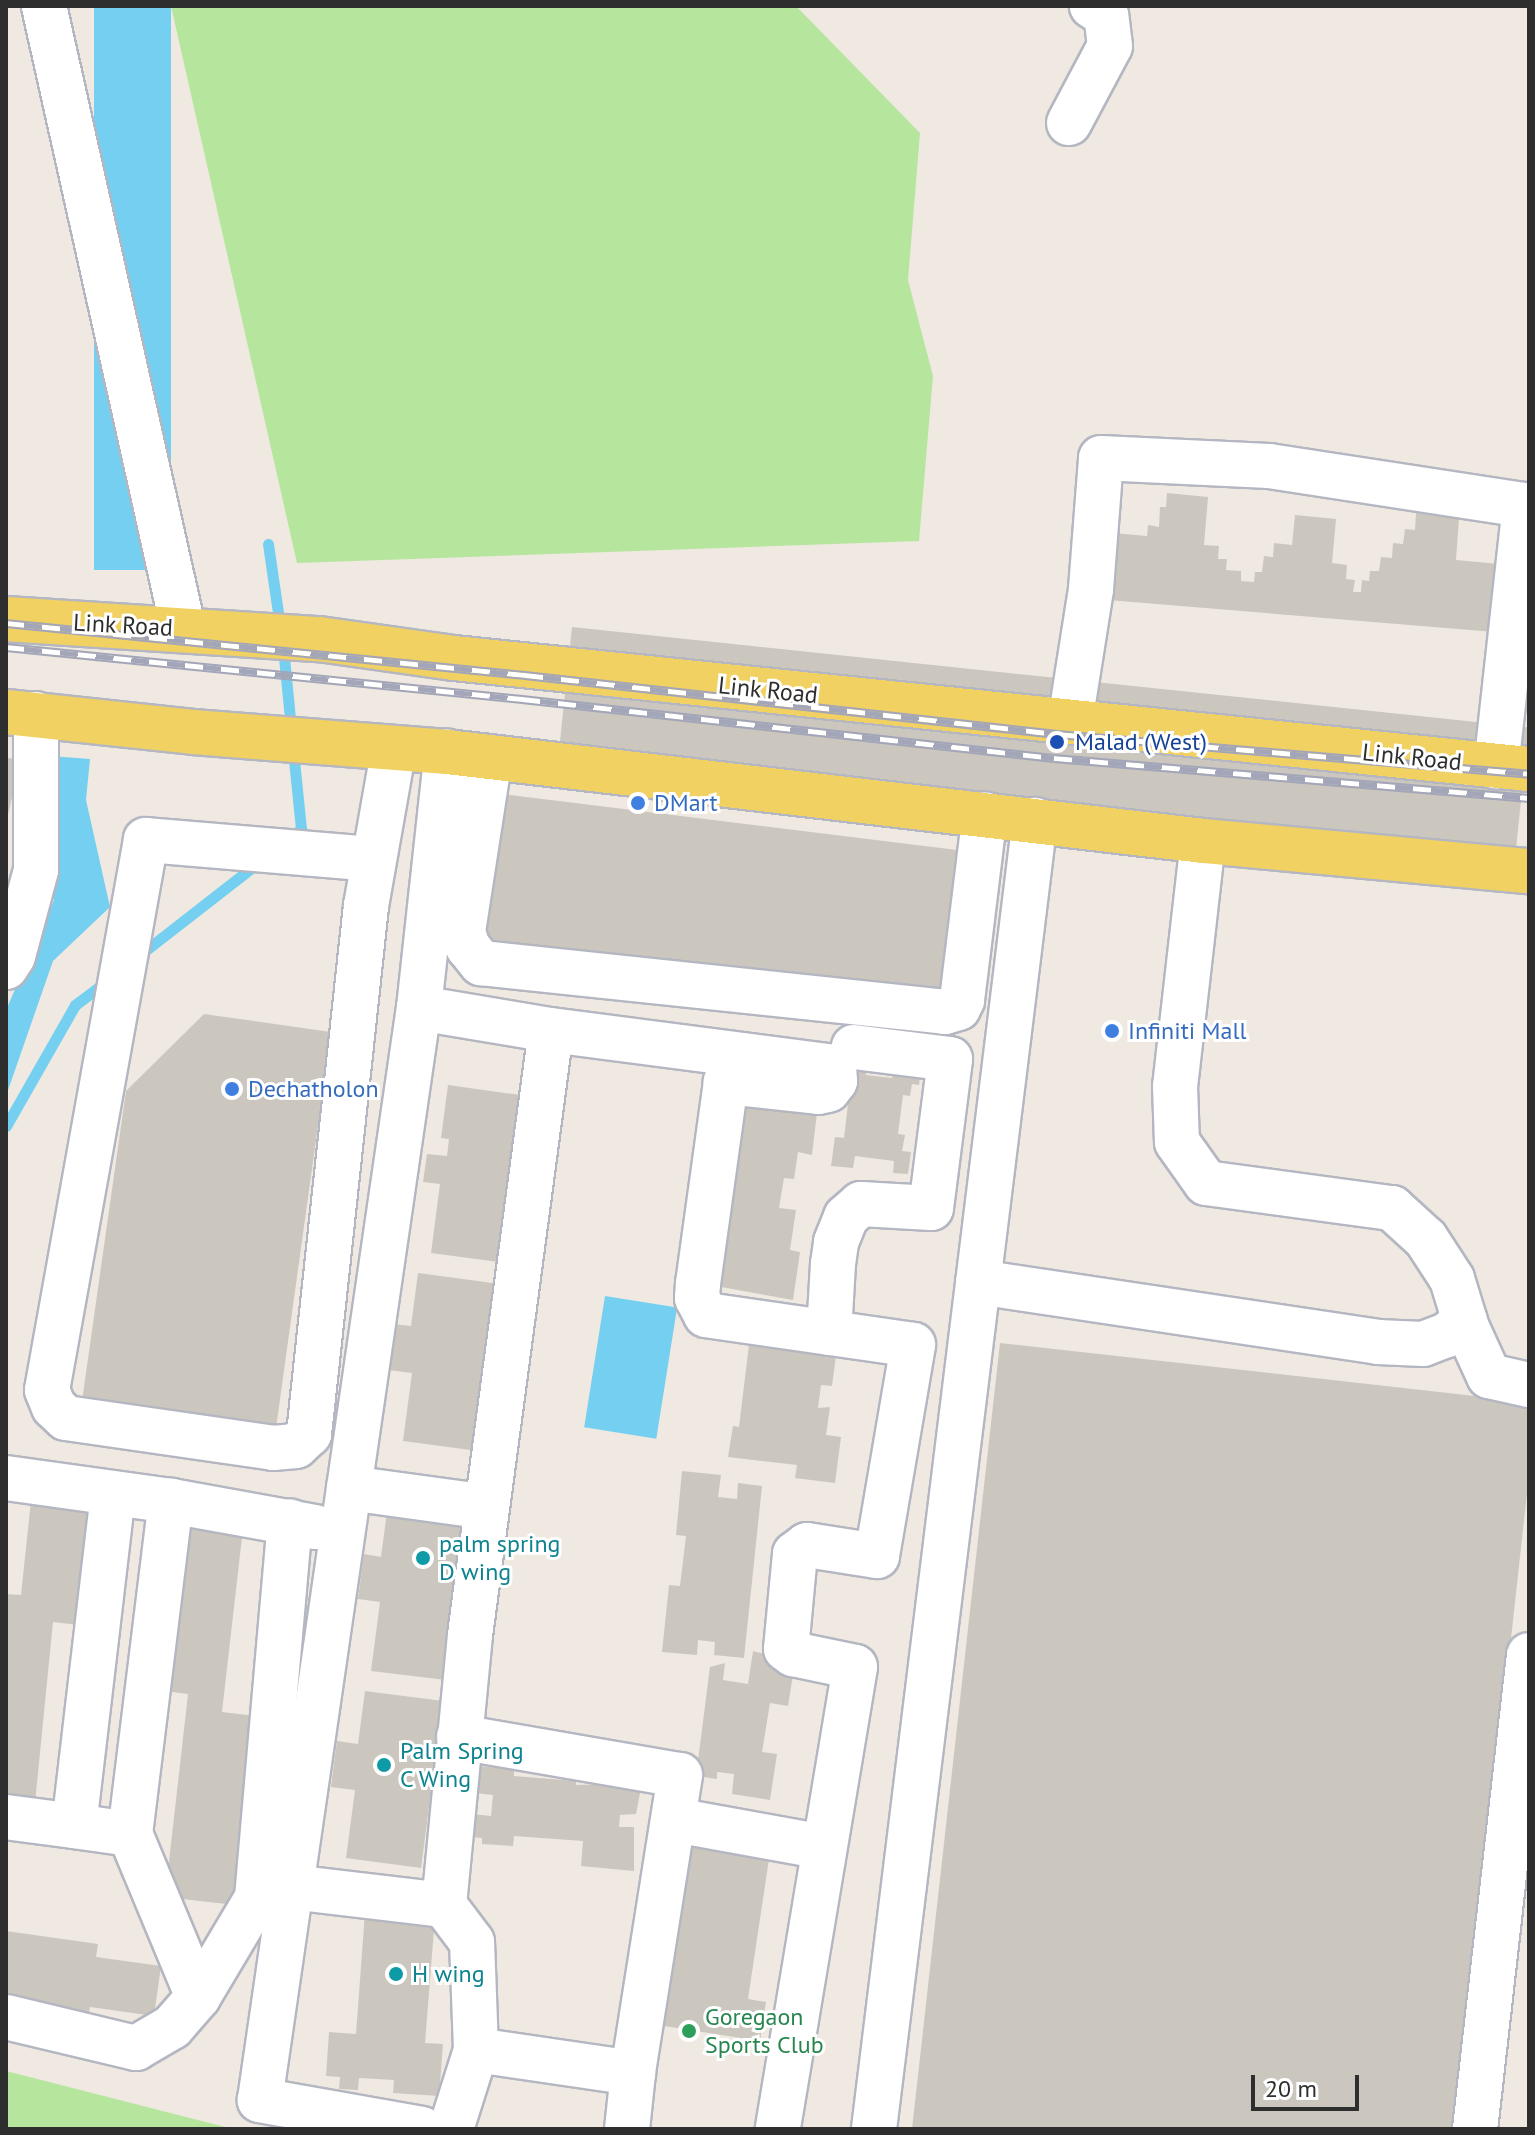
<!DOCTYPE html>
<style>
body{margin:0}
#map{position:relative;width:1535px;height:2135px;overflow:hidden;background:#efe9e1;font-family:"PT Sans",sans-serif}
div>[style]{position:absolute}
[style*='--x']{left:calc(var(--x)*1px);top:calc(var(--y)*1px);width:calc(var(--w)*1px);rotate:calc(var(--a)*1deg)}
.green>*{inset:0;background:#b6e59e}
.water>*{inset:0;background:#75cff0;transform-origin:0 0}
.stream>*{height:11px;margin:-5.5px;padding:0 5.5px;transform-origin:5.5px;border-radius:5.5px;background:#75cff0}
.building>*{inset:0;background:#cbc7bf;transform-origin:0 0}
.roads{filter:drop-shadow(2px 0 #b4b7c1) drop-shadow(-2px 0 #b4b7c1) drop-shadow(0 2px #b4b7c1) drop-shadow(0 -2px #b4b7c1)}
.minor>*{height:44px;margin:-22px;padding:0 22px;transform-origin:22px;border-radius:22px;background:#fff}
.major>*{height:44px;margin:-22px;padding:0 22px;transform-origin:22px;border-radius:22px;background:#f2d163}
.rail>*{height:9px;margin-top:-4.5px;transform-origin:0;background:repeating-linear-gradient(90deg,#fff 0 18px,#a3a6b8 0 36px);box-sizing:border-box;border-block:2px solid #a3a6b8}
.dots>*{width:22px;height:22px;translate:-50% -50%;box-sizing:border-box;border:4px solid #fff;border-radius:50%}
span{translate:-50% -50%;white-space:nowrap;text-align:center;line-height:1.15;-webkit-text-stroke:6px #fff;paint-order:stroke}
.street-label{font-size:24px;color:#2e2e2e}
.transit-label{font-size:24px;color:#164399}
.left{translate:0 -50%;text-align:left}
.shop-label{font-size:24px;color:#366cbe}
.culture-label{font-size:24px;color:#0d838f}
.leisure-label{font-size:24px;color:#27864d}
.frame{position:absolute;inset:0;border:8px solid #2e2e2e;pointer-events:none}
.scale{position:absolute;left:1251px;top:2075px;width:108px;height:36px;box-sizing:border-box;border:4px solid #2e2e2e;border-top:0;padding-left:10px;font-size:24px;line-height:28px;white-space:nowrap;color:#2e2e2e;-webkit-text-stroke:6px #fff;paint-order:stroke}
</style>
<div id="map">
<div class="green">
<i style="clip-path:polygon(171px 6px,796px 6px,920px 133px,908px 280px,933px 376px,919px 541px,297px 563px)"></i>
<i style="clip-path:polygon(6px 2071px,233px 2129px,6px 2129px)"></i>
</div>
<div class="water">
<i style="left:94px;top:6px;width:77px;height:564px"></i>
<i style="clip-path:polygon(50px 756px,90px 759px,86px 800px,110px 907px,53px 961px,6px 1096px,6px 1010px,54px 900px)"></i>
<i style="left:605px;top:1296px;width:73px;height:133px;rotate:9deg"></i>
</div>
<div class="stream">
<i style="--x:268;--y:544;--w:83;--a:81.7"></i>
<i style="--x:283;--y:647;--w:82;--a:84.4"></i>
<i style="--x:289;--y:839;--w:16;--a:-40"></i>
<i style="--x:301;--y:829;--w:79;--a:-95.8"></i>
<i style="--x:137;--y:957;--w:155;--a:-37.9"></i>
<i style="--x:6;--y:1126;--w:139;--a:-60.3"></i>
<i style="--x:75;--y:1005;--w:41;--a:-37.1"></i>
</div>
<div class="building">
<i style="clip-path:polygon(1167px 493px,1208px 497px,1204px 545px,1219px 546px,1218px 559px,1227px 559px,1226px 570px,1241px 571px,1241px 581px,1254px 582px,1255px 572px,1262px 572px,1264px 556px,1273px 557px,1274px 543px,1292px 545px,1295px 515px,1336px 519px,1332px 563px,1347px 565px,1346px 579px,1355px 580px,1353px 592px,1361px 592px,1362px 580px,1369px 581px,1370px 571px,1379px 571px,1381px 557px,1392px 558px,1393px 543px,1403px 544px,1405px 529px,1415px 530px,1416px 513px,1459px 518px,1456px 560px,1499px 564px,1494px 632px,1108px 600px,1114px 533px,1147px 536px,1148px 525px,1159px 527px,1160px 507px,1166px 507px)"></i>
<i style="left:572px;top:627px;width:962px;height:146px;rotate:6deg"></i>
<i style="clip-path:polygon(6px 758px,21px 759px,7px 819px,6px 819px)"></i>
<i style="left:493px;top:793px;width:482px;height:148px;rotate:7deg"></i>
<i style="clip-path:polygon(204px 1014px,331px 1032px,276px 1428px,82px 1401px,126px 1091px)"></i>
<i style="clip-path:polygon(868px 1060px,866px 1075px,892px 1078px,894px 1064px,921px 1068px,919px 1085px,912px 1084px,910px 1096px,903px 1095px,898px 1134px,905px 1135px,902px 1151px,911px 1152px,908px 1174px,893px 1173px,894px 1161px,855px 1156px,853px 1168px,831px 1166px,835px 1137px,844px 1138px,851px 1078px,841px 1076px)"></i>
<i style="clip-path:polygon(448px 1085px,527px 1096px,506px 1263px,431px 1253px,440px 1184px,423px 1182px,427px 1154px,447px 1156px,449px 1139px,441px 1138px)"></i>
<i style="clip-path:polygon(736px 1096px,818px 1104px,812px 1155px,798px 1152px,794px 1179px,784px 1178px,779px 1208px,796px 1210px,790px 1250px,800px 1252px,793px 1300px,710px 1285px)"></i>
<i style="clip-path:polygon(418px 1273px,500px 1284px,478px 1451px,403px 1441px,412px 1373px,388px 1370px,393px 1324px,411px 1326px)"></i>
<i style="clip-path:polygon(751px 1328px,838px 1340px,832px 1386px,821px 1385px,818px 1408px,830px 1407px,826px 1435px,841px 1437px,835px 1483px,795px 1478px,797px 1465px,728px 1457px,733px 1426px,739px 1427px)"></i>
<i style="clip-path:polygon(1000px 1343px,1529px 1402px,1529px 1475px,1457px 2129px,912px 2129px)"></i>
<i style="clip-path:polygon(682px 1471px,721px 1475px,718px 1497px,737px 1499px,738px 1483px,762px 1486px,744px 1658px,714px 1655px,715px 1642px,698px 1640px,697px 1655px,662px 1652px,669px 1585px,680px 1586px,686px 1536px,676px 1535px)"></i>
<i style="clip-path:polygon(32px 1491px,107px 1499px,95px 1627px,53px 1622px,34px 1813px,6px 1810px,6px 1594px,21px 1595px)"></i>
<i style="clip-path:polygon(388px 1504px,467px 1514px,446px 1680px,371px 1671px,380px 1602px,358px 1599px,364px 1554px,381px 1557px)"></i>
<i style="clip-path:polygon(186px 1514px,244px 1520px,222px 1712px,257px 1716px,235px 1905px,165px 1897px,188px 1694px,165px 1691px)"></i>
<i style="clip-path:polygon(753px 1651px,795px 1662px,788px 1706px,770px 1703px,762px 1752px,777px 1754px,770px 1800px,732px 1794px,734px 1774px,717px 1772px,717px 1779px,696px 1776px,710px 1667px,725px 1663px,723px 1680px,748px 1684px)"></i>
<i style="clip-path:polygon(365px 1691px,443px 1701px,421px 1868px,346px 1858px,355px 1790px,331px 1787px,337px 1741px,358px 1744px)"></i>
<i style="clip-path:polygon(477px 1766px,514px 1769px,514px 1776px,576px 1781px,576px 1785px,642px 1783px,636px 1814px,620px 1815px,619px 1827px,634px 1827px,634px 1871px,581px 1866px,583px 1841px,514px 1836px,513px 1846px,482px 1844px,482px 1838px,472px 1837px,473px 1814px,491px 1816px,493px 1795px,475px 1793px)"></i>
<i style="clip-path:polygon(692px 1847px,769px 1859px,748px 1999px,766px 2002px,760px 2041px,645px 2023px,661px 1918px,681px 1921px)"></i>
<i style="clip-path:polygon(365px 1912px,435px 1917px,425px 2043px,443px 2044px,439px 2096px,393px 2093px,394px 2080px,359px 2078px,358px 2090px,339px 2089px,340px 2077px,326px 2076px,329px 2032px,356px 2034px)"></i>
<i style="clip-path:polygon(6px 1931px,98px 1944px,96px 1957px,161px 1966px,154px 2016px,90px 2007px,88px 2020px,6px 2009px)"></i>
</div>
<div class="roads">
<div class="minor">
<i style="--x:44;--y:6;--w:637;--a:77.4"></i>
<i style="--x:1069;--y:123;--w:87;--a:-62"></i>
<i style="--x:1110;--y:46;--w:31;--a:-97"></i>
<i style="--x:1106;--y:15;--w:17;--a:-147"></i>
<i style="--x:1070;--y:722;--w:135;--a:-81"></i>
<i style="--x:1091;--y:589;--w:131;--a:-85.6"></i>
<i style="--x:1101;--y:458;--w:168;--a:2.7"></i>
<i style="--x:1269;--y:466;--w:259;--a:8.7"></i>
<i style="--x:1525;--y:505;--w:263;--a:96.3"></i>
<i style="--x:490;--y:757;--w:177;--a:98.8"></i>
<i style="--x:463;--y:932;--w:16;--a:72"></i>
<i style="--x:468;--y:947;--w:21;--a:51"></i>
<i style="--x:481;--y:963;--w:467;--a:6"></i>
<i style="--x:945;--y:1012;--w:14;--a:-17"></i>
<i style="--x:958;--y:1008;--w:9;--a:-63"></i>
<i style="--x:962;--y:1000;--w:187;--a:-83"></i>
<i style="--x:1203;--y:841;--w:247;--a:96.5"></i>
<i style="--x:1175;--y:1086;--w:56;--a:88"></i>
<i style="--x:1177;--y:1142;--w:50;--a:54.7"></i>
<i style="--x:1206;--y:1183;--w:188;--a:7.7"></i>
<i style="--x:1392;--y:1208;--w:46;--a:42.4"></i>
<i style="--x:1426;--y:1239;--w:48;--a:57"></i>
<i style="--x:1452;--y:1279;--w:51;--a:73"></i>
<i style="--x:1467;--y:1328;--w:53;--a:65.4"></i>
<i style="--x:1489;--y:1376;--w:41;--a:12.7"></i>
<i style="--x:373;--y:859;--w:228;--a:-175.2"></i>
<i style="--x:146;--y:840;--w:559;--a:100.2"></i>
<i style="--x:47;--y:1390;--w:18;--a:68"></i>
<i style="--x:54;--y:1407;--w:16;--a:43"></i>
<i style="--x:66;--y:1418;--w:209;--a:8.2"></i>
<i style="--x:273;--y:1448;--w:23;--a:-5"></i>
<i style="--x:296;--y:1446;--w:18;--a:-43"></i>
<i style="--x:309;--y:1434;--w:531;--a:-83.84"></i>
<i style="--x:366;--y:906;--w:160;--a:-80"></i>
<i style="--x:6;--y:967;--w:13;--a:-58"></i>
<i style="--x:13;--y:956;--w:89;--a:-75"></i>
<i style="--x:36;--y:870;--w:156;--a:-90"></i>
<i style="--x:419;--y:1008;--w:134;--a:9.5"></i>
<i style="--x:551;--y:1030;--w:285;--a:7.4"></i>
<i style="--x:834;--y:1067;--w:14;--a:86"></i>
<i style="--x:835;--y:1081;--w:11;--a:128"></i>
<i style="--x:828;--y:1090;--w:10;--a:169"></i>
<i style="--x:818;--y:1092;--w:93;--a:-173.8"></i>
<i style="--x:726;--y:1082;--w:203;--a:97.9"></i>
<i style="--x:698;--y:1283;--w:15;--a:94"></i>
<i style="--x:697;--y:1298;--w:19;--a:62"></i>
<i style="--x:706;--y:1315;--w:209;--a:8.2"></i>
<i style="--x:913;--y:1345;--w:214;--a:99.7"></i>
<i style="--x:877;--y:1556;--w:71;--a:-171.1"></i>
<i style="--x:807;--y:1545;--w:15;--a:143"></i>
<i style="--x:795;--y:1554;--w:95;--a:95.4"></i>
<i style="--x:786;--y:1649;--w:9;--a:36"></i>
<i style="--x:793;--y:1654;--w:63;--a:11.8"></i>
<i style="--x:855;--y:1667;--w:468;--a:99.5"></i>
<i style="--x:978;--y:1282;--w:404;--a:8.5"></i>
<i style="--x:1378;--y:1342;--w:45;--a:2.5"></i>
<i style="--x:1423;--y:1344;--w:26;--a:-21"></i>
<i style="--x:1447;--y:1335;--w:23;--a:-40"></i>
<i style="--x:829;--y:1333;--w:69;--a:-86.7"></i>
<i style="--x:833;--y:1264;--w:22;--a:-82"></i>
<i style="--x:836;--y:1242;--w:27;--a:-68"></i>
<i style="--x:846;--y:1217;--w:20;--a:-41"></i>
<i style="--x:861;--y:1204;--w:70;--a:3.3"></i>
<i style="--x:931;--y:1208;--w:150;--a:-82.7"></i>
<i style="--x:950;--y:1059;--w:97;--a:-172.9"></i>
<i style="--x:6;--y:1478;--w:167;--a:7.9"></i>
<i style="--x:171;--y:1501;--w:147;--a:10.2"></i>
<i style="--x:349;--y:1488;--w:139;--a:7.8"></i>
<i style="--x:459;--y:1737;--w:224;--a:9.8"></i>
<i style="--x:680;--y:1775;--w:302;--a:99"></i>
<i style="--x:6;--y:1817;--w:69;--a:7.5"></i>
<i style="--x:74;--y:1826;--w:335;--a:-83.3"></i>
<i style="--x:675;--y:1820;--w:151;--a:10.3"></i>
<i style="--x:130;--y:1834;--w:336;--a:-83"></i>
<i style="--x:291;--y:1887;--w:154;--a:6.7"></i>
<i style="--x:198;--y:1997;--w:115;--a:-59.2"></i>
<i style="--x:257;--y:1898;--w:378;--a:-85"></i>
<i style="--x:6;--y:2017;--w:134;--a:13.4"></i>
<i style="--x:136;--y:2048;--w:42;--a:-30.3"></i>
<i style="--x:172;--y:2027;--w:40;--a:-49"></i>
<i style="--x:198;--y:1997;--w:177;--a:-112.6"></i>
<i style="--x:130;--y:1834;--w:57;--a:-171.9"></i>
<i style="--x:476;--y:2050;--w:108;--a:-92.1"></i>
<i style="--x:472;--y:1942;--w:46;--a:-127.1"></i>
<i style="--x:444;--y:1905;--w:271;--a:-84.5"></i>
<i style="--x:470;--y:1635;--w:610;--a:-82.37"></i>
<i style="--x:422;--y:2129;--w:165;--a:-169.9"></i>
<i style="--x:260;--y:2100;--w:1104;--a:-81.72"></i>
<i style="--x:419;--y:1008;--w:258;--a:-83.8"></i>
<i style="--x:451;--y:2129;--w:83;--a:-72.4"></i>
<i style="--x:476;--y:2050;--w:159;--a:8.3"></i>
<i style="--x:633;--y:2073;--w:56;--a:96.1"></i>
<i style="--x:874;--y:2129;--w:1319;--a:-82.99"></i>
<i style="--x:1475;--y:2129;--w:477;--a:-83.5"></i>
</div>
<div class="major">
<i style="--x:6;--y:619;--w:314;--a:3.7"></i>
<i style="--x:319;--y:639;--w:136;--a:8"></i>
<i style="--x:454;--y:658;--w:1081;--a:5.9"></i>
<i style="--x:6;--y:712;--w:188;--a:6.1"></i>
<i style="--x:193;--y:732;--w:255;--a:4.5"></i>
<i style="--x:447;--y:752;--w:761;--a:6.71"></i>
<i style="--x:1203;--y:841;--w:327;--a:5.3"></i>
</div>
</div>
<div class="rail">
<i style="--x:6;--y:623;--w:522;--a:5.72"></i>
<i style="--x:525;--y:675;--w:535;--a:6.33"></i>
<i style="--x:1057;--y:734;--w:474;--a:4.8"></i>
<i style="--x:6;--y:647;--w:519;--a:5.75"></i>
<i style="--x:522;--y:699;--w:535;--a:6.33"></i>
<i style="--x:1054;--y:758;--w:477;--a:4.8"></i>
</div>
<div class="dots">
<i style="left:1057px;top:742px;background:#1a4fb4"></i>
<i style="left:638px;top:803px;background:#3f7fe0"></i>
<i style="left:1112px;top:1031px;background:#3f7fe0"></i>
<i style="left:232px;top:1089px;background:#3f7fe0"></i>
<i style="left:423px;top:1558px;background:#0f9aa8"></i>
<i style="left:384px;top:1765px;background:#0f9aa8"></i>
<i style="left:396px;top:1974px;background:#0f9aa8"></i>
<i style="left:689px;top:2031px;background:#2e9e5b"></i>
</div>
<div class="street-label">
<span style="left:123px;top:625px;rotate:3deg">Link Road</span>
<span style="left:768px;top:690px;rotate:6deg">Link Road</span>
<span style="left:1412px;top:757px;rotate:6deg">Link Road</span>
</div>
<div class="transit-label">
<span class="left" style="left:1075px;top:742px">Malad (West)</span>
</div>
<div class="shop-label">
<span class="left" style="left:654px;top:803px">DMart</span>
<span class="left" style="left:1128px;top:1031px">Infiniti Mall</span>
<span class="left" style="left:248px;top:1089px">Dechatholon</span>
</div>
<div class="culture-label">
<span class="left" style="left:439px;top:1558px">palm spring<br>D wing</span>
<span class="left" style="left:400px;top:1765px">Palm Spring<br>C Wing</span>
<span class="left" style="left:412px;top:1974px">H wing</span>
</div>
<div class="leisure-label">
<span class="left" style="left:705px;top:2031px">Goregaon<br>Sports Club</span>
</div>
<div class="frame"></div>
<div class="scale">20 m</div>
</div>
